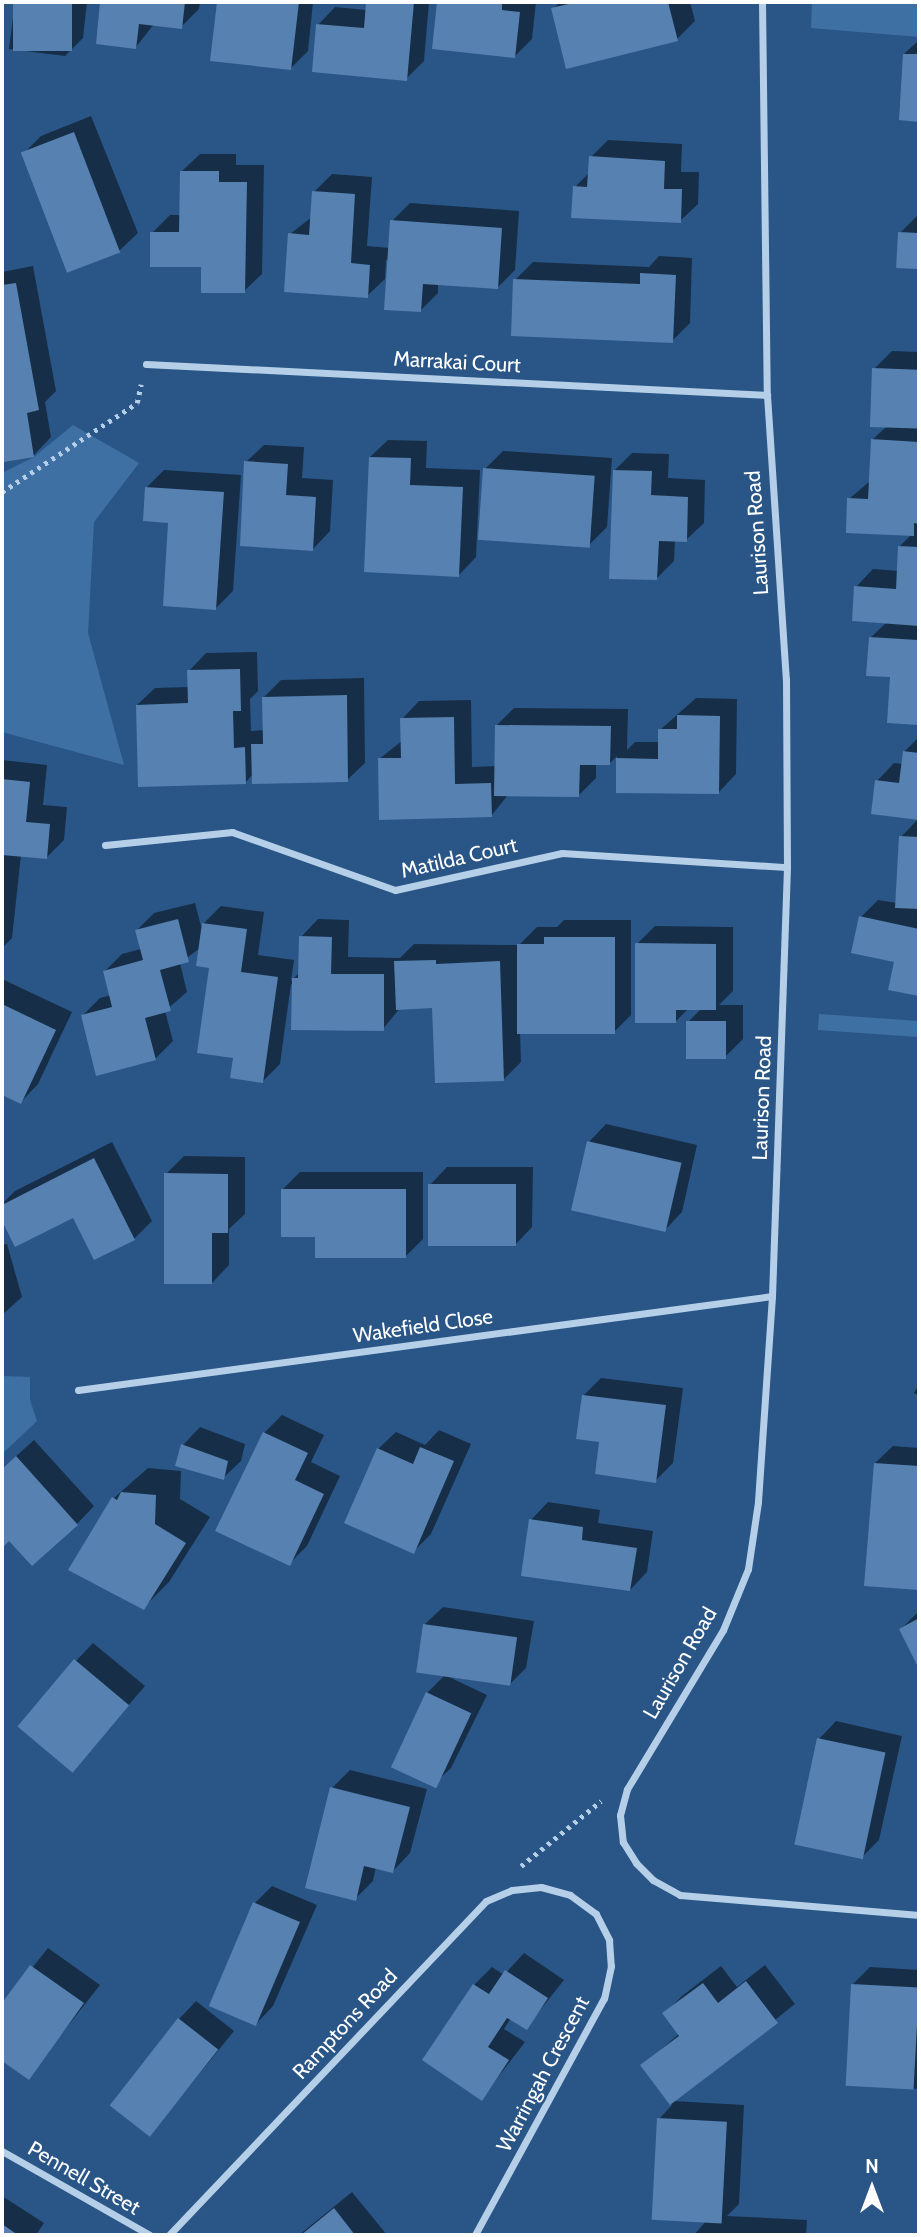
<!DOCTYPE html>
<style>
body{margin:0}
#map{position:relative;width:921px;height:2237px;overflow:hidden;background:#2a5687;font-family:Cabin,sans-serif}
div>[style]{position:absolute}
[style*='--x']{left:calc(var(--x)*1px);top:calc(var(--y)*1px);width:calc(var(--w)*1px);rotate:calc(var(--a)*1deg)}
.green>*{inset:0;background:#3f70a3;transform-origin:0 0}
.shadow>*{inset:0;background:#0007}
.building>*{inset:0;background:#5681b0;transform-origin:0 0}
.path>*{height:4.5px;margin-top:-2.25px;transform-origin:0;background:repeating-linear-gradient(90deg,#b6cfe8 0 3.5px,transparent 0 8.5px)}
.street>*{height:7px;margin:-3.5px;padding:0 3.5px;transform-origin:3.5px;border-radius:3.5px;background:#b6cfe8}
span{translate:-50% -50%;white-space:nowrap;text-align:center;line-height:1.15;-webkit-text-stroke:5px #2a5687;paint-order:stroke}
.street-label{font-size:21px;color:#fff}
.frame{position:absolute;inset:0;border:4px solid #fff;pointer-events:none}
.north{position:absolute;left:837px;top:2153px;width:70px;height:70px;-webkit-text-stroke:5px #2a5687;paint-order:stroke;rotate:0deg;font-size:19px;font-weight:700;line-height:28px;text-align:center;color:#fff}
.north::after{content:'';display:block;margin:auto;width:24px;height:32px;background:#fff;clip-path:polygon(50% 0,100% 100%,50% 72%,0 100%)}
</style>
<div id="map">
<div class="green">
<i style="clip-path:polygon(812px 2px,919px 2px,919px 37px,811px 28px)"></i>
<i style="clip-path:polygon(73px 425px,139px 463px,94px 522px,88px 633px,124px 765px,2px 732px,2px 473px,34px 457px)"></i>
<i style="left:819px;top:1014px;width:100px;height:16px;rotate:4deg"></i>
<i style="clip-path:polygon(2px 1376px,30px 1377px,30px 1400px,37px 1421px,2px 1454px)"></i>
</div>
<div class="shadow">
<i style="clip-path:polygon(15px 2px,87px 2px,83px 38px,65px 56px,9px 49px)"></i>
<i style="clip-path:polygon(102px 2px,200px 2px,199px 9px,181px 27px,154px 24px,136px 47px,98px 43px)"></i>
<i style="clip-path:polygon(219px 2px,313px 2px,308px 51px,290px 69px,212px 60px)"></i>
<i style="clip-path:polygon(368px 2px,429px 2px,424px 61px,406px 79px,318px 25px,335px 7px,367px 10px)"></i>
<i style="clip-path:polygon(439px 2px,536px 2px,532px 39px,515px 56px,434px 48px)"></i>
<i style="clip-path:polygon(560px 2px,690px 2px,695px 21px,677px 39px,553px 9px)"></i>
<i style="clip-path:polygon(919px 40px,919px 120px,901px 119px,904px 54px)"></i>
<i style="clip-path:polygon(91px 116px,138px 233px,120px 250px,70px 270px,23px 154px,41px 136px)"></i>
<i style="clip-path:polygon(608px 140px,682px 144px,681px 172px,699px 172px,698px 204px,680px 221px,575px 187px,590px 172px,591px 157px)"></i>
<i style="clip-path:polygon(200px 154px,236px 154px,236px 165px,264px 165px,262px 274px,244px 291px,152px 233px,170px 215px,181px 215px,182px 171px)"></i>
<i style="clip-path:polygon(332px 174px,372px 177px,367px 246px,390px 248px,392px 221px,410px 203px,519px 211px,515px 270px,497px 288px,438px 284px,438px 293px,420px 311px,386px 259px,385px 279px,367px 296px,290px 234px,312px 217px,314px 192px)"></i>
<i style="clip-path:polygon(918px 215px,919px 267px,898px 266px,900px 233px)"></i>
<i style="clip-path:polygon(659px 256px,692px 258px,690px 323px,672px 341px,515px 280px,533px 262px,649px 267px)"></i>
<i style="clip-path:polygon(33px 266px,56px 391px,45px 402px,51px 437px,34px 455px,5px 460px,2px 272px)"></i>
<i style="clip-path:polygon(892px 351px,919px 352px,919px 723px,889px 722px,892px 675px,870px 638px,887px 622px,856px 587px,873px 569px,899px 571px,900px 546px,912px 534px,849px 499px,870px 481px,872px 440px,887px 426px,874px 369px)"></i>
<i style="clip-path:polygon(388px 440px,427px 441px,426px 468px,480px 470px,476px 557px,459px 575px,370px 457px)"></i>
<i style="clip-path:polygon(264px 445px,304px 447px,302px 478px,333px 480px,330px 531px,313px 549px,246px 462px)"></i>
<i style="clip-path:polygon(503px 451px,612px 458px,607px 527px,589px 545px,485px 469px)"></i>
<i style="clip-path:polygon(632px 453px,669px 454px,668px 478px,705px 480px,704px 523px,686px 540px,675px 540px,674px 561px,657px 578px,615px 470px)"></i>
<i style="clip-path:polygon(164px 470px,241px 475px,233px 591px,216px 608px,170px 521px,146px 488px)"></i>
<i style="clip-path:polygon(257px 652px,258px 691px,250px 699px,251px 731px,265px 730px,264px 697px,281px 680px,364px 678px,365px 763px,347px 780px,253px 774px,246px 782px,137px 705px,155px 688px,189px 687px,189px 671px,206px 653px)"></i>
<i style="clip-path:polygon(696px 698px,737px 699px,736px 774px,719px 792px,617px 791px,617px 756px,609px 764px,596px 763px,596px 778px,578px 796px,508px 795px,491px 816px,379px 759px,402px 741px,402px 719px,419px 701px,471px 700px,472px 767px,496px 766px,496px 726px,514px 708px,628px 709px,627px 750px,635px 742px,660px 742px,660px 730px)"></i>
<i style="clip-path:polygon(919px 737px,919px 818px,873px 813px,877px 781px,894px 763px,903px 764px,904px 752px)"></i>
<i style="clip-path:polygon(2px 760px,47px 765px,43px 805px,67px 807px,64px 840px,46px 858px,21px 855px,12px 938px,2px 948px)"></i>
<i style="clip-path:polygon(919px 818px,919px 995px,891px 989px,896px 961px,861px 917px,878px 900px,897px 903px,901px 837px)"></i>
<i style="clip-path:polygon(195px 903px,201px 926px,221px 906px,264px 912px,258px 955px,294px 960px,291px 981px,300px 972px,301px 937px,318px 919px,349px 920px,348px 957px,400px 958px,414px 944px,519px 945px,537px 927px,557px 927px,564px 920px,631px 920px,631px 1015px,614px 1032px,520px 1032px,521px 1062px,504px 1079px,433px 1006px,400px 1008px,383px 1029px,291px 984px,280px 1064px,262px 1082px,235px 1057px,211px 966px,200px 948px,180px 963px,187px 992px,165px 1011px,173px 1041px,155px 1059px,83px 1015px,100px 998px,111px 995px,105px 971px,122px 954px,141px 949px,137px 930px,154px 913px)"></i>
<i style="clip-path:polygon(655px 926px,733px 927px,733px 991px,719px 1005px,743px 1005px,743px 1039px,725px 1057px,688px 1022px,701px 1009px,688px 1009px,675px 1022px,637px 944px)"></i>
<i style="clip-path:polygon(2px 979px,72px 1012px,38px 1084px,21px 1102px,2px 1093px)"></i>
<i style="clip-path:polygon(606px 1124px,697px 1145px,682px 1212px,665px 1230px,589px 1142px)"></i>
<i style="clip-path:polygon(112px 1142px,152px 1221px,134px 1239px,74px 1216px,16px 1245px,2px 1217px,2px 1204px,15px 1191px)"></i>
<i style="clip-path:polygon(184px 1156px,245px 1157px,245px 1214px,229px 1229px,229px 1265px,212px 1283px,166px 1174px)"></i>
<i style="clip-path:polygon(447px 1167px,533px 1167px,532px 1227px,515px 1245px,430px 1185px)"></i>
<i style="clip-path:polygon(300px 1172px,423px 1172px,423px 1239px,405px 1257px,317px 1236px,283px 1189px)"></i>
<i style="clip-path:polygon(7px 1244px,22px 1297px,2px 1315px,2px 1245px)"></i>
<i style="clip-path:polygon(601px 1378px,683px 1388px,673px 1463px,655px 1481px,584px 1395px)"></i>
<i style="clip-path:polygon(919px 1384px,919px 1396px,914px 1393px)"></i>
<i style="clip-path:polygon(282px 1415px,324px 1435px,311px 1462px,340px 1476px,307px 1546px,289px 1564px,264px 1433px)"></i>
<i style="clip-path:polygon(200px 1427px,245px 1444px,241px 1461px,223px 1478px,183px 1445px)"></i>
<i style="clip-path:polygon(439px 1430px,471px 1444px,431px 1534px,413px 1552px,378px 1449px,396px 1432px,425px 1445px)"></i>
<i style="clip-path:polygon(34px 1440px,94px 1506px,77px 1524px,9px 1538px,2px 1545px,2px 1469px)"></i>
<i style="clip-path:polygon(893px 1446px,919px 1448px,919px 1589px,866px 1584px,875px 1463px)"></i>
<i style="clip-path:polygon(148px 1468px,181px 1471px,180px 1499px,210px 1517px,169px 1582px,143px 1608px,114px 1498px)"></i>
<i style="clip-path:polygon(548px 1502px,600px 1510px,598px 1523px,653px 1531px,647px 1572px,630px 1590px,531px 1520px)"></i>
<i style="clip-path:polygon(443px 1607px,534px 1621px,526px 1668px,509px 1685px,449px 1677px,487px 1695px,451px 1768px,433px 1785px,427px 1693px,444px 1676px,425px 1624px)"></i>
<i style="clip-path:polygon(919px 1611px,919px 1665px,901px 1629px)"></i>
<i style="clip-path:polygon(93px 1643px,145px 1686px,73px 1770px,76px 1661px)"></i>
<i style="clip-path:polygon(836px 1721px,902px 1736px,879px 1840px,862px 1857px,819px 1739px)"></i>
<i style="clip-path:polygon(350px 1770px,427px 1789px,410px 1853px,393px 1871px,376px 1867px,373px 1881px,355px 1899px,332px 1788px)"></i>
<i style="clip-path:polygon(272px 1886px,317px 1905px,273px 2006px,256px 2024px,255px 1903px)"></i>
<i style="clip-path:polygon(48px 1948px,100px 1985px,28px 2077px,2px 2059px,2px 2006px)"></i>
<i style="clip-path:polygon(524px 1953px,564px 1980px,526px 2028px,511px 2018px,504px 2029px,525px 2042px,482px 2098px,474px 1985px,492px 1967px,504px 1975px)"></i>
<i style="clip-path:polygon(765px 1965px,795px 2004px,673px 2101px,744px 2105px,739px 2204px,727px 2216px,807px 2220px,806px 2235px,694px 2235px,706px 2221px,659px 2119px,672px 2105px,642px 2066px,680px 2033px,665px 2013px,682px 1996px,721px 1966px,737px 1987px)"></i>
<i style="clip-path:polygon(870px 1967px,919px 1970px,919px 2089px,847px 2085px,852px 1985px)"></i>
<i style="clip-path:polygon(196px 2001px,234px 2031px,150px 2135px,179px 2019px)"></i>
<i style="clip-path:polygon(352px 2192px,387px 2235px,299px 2235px)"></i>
<i style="clip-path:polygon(2px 2196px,44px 2223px,36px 2235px,2px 2235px)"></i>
</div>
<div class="building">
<i style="left:13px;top:2px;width:59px;height:49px"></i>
<i style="clip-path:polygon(100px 2px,185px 2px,182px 29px,139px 24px,136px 49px,96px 44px)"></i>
<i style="clip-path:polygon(217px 2px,299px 2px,291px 70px,210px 61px)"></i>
<i style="clip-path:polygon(366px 2px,414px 2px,407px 81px,312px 72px,316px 24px,364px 28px)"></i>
<i style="clip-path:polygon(437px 2px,502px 2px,502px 10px,520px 12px,515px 58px,432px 49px)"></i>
<i style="clip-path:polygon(577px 2px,668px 2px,678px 41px,566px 69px,551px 8px)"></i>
<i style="clip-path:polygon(903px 54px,919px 54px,919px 122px,899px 120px)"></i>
<i style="left:74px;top:132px;width:129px;height:57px;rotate:69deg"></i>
<i style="clip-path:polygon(589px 156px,665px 161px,664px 189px,682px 189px,681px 223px,571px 218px,573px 186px,587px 187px)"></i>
<i style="clip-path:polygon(180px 171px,219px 171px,219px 182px,247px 182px,245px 293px,201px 293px,201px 267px,150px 267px,150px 232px,179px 232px)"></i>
<i style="clip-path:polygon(312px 191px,355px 194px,351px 263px,370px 265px,368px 298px,284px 292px,288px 233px,309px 235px)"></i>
<i style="clip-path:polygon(390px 220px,502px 228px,498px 289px,423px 284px,421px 312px,384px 310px)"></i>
<i style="left:898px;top:232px;width:21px;height:36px;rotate:3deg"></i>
<i style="clip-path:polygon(640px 273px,676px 275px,673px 343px,511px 336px,513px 279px,640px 284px)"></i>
<i style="clip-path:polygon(16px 283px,39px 410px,27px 413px,34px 457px,4px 462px,2px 285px)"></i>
<i style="left:872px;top:368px;width:47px;height:59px;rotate:2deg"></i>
<i style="clip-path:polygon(871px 439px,919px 442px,919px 524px,914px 523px,914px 536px,846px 533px,847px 498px,868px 499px)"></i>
<i style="clip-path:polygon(369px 457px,411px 458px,410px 485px,463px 487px,459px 577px,364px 572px)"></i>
<i style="clip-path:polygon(244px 461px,288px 464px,286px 495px,316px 497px,313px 551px,240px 546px)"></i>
<i style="left:483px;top:468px;width:112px;height:72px;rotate:4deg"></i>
<i style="clip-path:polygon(613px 470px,652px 471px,651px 495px,688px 497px,687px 542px,659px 541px,657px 580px,609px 579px)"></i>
<i style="clip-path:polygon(145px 487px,224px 492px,216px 610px,163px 606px,168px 523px,143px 521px)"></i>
<i style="clip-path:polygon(898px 546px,919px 547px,919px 626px,852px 621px,854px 586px,896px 589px)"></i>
<i style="clip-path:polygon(869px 637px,918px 640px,919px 725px,887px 723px,890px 677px,866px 676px)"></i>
<i style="clip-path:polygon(240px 669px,241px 711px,233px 711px,234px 748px,245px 747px,246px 784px,138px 787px,136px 705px,188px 703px,187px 670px)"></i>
<i style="clip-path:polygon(347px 695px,348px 782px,252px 784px,251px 744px,263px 744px,262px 697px)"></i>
<i style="clip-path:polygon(677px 715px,720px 716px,719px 794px,616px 793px,616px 758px,658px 759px,658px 729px,677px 729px)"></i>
<i style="clip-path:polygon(454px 717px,455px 784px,491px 783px,492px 817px,379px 820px,378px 758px,401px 758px,400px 718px)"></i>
<i style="clip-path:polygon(495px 725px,611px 726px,610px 765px,580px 765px,579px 797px,494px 796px)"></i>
<i style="clip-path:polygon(903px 751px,919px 753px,919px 820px,871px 814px,875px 780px,899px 783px)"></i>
<i style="clip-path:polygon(2px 779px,30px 782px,26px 822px,50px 824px,47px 859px,2px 855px)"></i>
<i style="clip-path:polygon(899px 836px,919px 837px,919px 909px,895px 908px)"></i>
<i style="clip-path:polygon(859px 916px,919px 929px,919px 996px,888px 990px,894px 962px,851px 953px)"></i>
<i style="clip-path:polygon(178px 919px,189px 962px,160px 970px,171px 1011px,145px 1018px,156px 1060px,96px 1076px,81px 1015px,112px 1007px,103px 971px,143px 960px,135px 930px)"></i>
<i style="clip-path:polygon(202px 923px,247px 929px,241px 972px,278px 977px,263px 1083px,230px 1078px,233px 1058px,197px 1053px,209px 968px,196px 966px)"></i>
<i style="clip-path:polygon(299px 936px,332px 937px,331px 974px,384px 974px,384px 1031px,291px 1030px,292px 978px,298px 978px)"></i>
<i style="clip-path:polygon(544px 937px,615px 937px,615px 1034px,517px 1034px,517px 944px,544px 944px)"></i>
<i style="clip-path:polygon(635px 943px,716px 944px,716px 1010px,676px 1010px,676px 1023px,635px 1023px)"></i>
<i style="clip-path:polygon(436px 960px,436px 964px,500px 961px,504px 1081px,435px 1083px,432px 1008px,396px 1010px,394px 961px)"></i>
<i style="clip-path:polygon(2px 1004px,56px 1030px,21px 1104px,2px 1095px)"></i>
<i style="left:686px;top:1021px;width:40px;height:38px"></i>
<i style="left:587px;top:1141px;width:97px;height:71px;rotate:13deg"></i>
<i style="clip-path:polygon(94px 1158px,135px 1240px,94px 1260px,73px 1218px,15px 1247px,2px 1221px,2px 1205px)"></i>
<i style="clip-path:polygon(164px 1173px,228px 1174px,228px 1233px,212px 1233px,212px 1284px,164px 1284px)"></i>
<i style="left:428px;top:1184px;width:88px;height:62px"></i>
<i style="clip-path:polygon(281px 1189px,406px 1189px,406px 1258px,315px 1258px,315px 1237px,281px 1237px)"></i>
<i style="clip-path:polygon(582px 1395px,666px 1405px,656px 1483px,595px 1474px,599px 1442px,576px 1439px)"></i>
<i style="clip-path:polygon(263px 1432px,308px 1453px,295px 1480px,324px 1494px,290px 1566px,215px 1531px)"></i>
<i style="clip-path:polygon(181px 1444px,228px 1461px,224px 1480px,175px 1466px)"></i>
<i style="clip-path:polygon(420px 1447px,454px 1461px,414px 1554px,344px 1523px,377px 1448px,413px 1464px)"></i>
<i style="clip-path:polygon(16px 1456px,78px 1525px,32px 1566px,9px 1541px,2px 1548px,2px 1469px)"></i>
<i style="clip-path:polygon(874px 1463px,919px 1466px,919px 1590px,864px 1586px)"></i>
<i style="clip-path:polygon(121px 1492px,156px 1495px,155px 1524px,186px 1543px,144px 1610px,68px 1570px,112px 1497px,117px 1500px)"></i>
<i style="clip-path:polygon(529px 1519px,583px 1527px,582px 1540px,637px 1548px,630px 1591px,521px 1576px)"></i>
<i style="clip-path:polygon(919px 1618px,919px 1669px,899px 1629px)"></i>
<i style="left:423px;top:1624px;width:95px;height:49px;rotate:8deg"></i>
<i style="left:74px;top:1659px;width:72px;height:88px;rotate:40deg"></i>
<i style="left:426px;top:1692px;width:50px;height:83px;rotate:25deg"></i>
<i style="left:817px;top:1738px;width:70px;height:109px;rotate:12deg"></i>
<i style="clip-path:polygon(330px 1787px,410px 1807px,393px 1873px,364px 1866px,356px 1901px,305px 1888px)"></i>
<i style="left:253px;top:1902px;width:51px;height:113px;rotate:23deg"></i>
<i style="clip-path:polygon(30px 1965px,84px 2003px,29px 2080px,2px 2061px,2px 2003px)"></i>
<i style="clip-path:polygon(505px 1970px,548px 1998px,527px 2030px,507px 2018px,488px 2047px,509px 2060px,482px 2101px,422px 2060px,473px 1984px,489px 1994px)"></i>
<i style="clip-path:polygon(746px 1981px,778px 2023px,670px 2105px,640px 2065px,679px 2036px,662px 2013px,703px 1983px,718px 2003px)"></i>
<i style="left:851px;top:1984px;width:68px;height:102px;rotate:3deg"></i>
<i style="left:178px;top:2018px;width:51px;height:111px;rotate:38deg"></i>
<i style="left:657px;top:2118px;width:70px;height:102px;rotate:3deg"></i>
<i style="clip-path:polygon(334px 2208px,355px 2235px,301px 2235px)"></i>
<i style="clip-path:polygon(2px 2224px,18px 2235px,2px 2235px)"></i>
</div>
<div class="path">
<i style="--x:2;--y:492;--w:162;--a:-33.4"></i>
<i style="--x:137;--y:403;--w:19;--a:-78"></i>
<i style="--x:521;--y:1866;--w:103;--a:-39.1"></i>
</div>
<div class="street">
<i style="--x:762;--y:2;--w:393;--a:89.3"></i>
<i style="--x:767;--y:395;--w:285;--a:86.2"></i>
<i style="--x:786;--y:679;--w:188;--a:89.7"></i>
<i style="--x:787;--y:867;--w:429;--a:92"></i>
<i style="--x:772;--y:1296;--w:206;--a:93.9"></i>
<i style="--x:758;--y:1502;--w:68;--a:98.5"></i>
<i style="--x:748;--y:1569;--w:66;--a:112.3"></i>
<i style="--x:723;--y:1630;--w:186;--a:121.1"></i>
<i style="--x:627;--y:1789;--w:27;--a:105"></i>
<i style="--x:620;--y:1815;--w:27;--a:84"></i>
<i style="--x:623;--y:1842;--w:25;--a:58"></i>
<i style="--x:636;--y:1863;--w:24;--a:45"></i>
<i style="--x:653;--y:1880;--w:31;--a:29"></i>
<i style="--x:680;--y:1895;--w:240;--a:4.8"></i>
<i style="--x:146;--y:364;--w:622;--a:2.86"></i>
<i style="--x:105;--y:845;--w:128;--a:-5.8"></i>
<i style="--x:232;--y:832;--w:173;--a:19.6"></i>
<i style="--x:395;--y:890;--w:171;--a:-12.5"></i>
<i style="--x:562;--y:853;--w:225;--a:3.6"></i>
<i style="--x:78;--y:1390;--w:700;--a:-7.71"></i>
<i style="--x:2;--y:2151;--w:170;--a:29.6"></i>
<i style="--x:169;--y:2235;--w:460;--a:-46.5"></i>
<i style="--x:486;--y:1901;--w:28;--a:-23"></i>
<i style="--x:512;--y:1890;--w:29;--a:-6"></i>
<i style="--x:541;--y:1887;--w:30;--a:15"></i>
<i style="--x:570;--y:1895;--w:32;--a:36"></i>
<i style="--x:596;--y:1914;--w:29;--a:63"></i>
<i style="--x:609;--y:1940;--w:26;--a:86"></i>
<i style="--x:611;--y:1966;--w:33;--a:102"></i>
<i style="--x:604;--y:1998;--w:270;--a:118.6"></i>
</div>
<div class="street-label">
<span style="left:457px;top:362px;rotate:3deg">Marrakai Court</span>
<span style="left:757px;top:533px;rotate:-94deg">Laurison Road</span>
<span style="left:459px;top:858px;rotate:-13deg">Matilda Court</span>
<span style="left:762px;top:1098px;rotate:-88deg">Laurison Road</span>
<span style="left:423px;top:1326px;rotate:-8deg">Wakefield Close</span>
<span style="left:680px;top:1663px;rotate:-60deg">Laurison Road</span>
<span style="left:345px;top:2024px;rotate:-47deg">Ramptons Road</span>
<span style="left:543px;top:2074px;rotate:-62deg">Warringah Crescent</span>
<span style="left:84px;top:2178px;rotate:30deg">Pennell Street</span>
</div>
<div class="frame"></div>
<div class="north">N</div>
</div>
